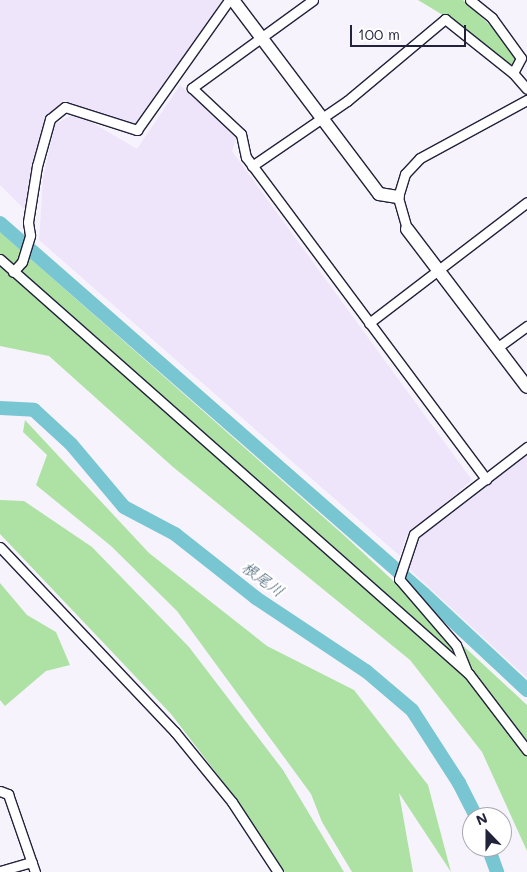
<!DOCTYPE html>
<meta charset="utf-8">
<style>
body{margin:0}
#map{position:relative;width:527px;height:872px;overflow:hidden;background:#f7f3fd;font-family:Mali,"Klee One",sans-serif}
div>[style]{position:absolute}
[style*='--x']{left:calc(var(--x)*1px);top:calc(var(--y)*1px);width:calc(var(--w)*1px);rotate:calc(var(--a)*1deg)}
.built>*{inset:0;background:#eee5fa}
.green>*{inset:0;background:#aee2a4}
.river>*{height:14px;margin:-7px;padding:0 7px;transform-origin:7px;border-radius:7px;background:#77c6d2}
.roads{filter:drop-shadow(1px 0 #22223b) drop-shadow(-1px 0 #22223b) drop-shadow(0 1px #22223b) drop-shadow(0 -1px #22223b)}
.street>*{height:9px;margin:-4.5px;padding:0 4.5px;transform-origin:4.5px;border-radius:4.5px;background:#fff}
.secondary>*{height:12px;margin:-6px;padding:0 6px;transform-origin:6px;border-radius:6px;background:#fff}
span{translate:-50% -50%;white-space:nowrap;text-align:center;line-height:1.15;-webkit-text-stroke:5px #fff;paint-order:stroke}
.water-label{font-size:16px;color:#405b70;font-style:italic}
.north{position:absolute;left:462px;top:807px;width:50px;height:50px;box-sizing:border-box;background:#fff;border:1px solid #a7a7b1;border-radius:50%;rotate:338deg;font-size:14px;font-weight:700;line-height:20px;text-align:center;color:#22223b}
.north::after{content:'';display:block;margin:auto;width:18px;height:22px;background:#22223b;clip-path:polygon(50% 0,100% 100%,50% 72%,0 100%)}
.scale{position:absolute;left:350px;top:25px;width:116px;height:22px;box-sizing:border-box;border:2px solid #22223b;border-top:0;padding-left:6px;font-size:15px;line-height:18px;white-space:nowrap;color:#22223b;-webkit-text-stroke:4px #fff;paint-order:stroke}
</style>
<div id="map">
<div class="built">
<i style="clip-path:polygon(0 0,222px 0,137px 134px,64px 100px,52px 114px,25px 210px,0 185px)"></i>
<i style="clip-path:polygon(180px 85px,237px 137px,232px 151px,472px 480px,406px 537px,400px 556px,39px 240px,43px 178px,55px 124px,76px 113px,137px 149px)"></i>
<i style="clip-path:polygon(527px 453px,527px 678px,407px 567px,420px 537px)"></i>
</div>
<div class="green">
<i style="clip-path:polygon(418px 0,463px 0,493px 28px,516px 60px,509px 67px,446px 17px)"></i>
<i style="clip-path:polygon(0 232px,346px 537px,527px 705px,527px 851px,482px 752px,410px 660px,173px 467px,49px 356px,0 346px)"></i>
<i style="clip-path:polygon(25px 420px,149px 553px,267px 646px,354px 690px,428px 785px,451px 872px,399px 793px,413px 872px,352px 872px,322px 822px,311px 794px,177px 611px,111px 546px,36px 485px,47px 455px,23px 432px)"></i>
<i style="clip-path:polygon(0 500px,24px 501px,92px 547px,189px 647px,283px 770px,344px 872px,285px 872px,234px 796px,171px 714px,0 534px)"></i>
<i style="clip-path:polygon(0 583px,27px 615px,56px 632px,70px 665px,46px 671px,5px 706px,0 700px)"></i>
</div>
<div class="river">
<i style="--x:0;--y:223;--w:563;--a:41.19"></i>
<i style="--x:424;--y:594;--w:141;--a:43"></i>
<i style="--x:0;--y:408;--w:34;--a:3"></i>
<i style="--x:34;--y:410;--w:50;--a:42.6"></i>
<i style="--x:71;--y:444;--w:82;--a:49.9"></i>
<i style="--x:124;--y:507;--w:58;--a:27.9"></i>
<i style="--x:175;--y:534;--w:103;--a:38.3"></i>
<i style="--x:256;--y:598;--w:132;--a:33.6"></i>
<i style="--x:366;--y:671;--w:60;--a:40.3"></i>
<i style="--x:412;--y:710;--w:87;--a:57.2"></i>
<i style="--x:459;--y:783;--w:38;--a:63"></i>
<i style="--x:488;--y:847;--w:27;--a:70"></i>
</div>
<div class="roads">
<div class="street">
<i style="--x:313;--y:0;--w:150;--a:144"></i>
<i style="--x:192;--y:88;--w:67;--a:43.2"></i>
<i style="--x:241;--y:134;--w:24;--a:78"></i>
<i style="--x:246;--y:157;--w:402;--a:53.3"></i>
<i style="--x:470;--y:0;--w:28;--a:39"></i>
<i style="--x:492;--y:18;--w:49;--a:54.1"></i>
<i style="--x:521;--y:58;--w:17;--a:118"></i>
<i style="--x:513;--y:73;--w:21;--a:49"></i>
<i style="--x:252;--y:166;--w:115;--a:-34.4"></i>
<i style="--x:347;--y:101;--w:128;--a:-39.9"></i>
<i style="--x:445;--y:19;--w:87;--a:38.5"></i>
<i style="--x:407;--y:229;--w:33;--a:-106"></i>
<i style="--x:398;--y:197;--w:24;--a:-73"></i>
<i style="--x:405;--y:174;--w:22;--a:-47"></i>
<i style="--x:420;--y:158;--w:122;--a:-28.5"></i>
<i style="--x:0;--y:259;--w:626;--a:41.5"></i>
<i style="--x:469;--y:674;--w:96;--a:52.7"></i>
<i style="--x:13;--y:272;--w:13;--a:-48"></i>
<i style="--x:22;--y:262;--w:28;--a:-73"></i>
<i style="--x:30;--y:235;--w:13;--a:-99"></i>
<i style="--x:28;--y:222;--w:57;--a:-80.9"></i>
<i style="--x:37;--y:166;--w:49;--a:-74.5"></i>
<i style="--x:50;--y:119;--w:19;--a:-39"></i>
<i style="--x:65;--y:107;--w:76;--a:17.7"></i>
<i style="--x:137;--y:130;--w:159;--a:-54.7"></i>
<i style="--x:369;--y:323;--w:199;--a:-37.4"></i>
<i style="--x:498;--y:347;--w:36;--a:-36"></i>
<i style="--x:0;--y:547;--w:255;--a:46.6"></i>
<i style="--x:175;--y:732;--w:90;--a:50.8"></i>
<i style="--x:232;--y:802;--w:84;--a:56.7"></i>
<i style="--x:467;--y:672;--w:29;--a:-112"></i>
<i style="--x:456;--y:645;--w:87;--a:-130.8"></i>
<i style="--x:399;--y:579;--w:47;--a:-71.6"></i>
<i style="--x:414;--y:534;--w:143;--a:-37.6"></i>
<i style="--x:0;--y:791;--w:9;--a:21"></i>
<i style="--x:8;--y:794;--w:83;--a:70.9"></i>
<i style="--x:0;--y:871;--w:33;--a:-16"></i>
</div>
<div class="secondary">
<i style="--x:233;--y:0;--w:243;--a:53"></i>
<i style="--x:379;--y:194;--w:19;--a:9"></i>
<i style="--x:407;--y:229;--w:198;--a:52.8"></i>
</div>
</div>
<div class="water-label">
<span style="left:263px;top:579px;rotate:36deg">根尾川</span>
</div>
<div class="north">N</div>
<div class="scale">100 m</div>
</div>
